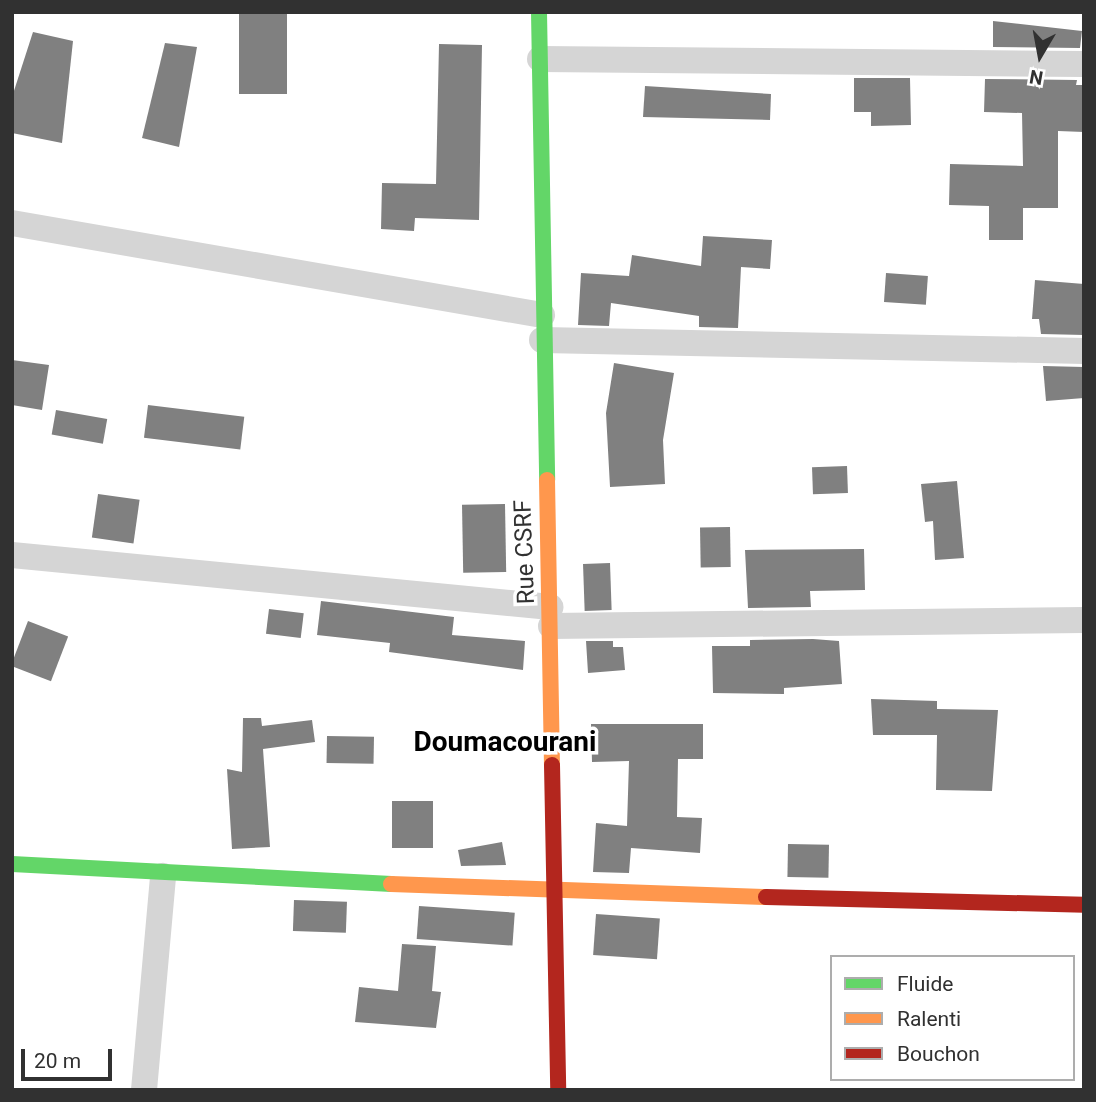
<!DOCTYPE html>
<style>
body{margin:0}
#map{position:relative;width:1096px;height:1102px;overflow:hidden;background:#fff;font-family:Roboto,sans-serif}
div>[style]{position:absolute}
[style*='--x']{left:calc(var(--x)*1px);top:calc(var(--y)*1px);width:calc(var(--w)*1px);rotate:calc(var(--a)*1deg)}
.building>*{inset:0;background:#808080;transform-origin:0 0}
.street>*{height:26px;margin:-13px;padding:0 13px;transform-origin:13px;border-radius:13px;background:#d5d5d5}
.fast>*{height:16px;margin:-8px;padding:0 8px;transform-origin:8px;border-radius:8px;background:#63d668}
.slow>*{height:16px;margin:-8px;padding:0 8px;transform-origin:8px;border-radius:8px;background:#ff974d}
.jam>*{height:16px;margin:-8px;padding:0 8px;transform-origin:8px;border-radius:8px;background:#b3261e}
span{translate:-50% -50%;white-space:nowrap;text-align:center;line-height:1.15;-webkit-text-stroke:7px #fff;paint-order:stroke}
.street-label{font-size:24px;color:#313131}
.quarter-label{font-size:28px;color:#000;font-weight:700}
.frame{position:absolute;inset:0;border:14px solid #313131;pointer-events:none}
.legend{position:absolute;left:830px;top:955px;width:245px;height:126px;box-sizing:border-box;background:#fff;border:2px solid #adadad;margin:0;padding:9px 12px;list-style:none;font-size:21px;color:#313131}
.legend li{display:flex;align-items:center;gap:14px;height:35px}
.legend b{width:35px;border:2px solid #adadad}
.north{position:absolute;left:1005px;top:21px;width:70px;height:70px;-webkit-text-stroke:5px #fff;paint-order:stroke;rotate:190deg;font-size:19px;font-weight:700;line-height:28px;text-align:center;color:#313131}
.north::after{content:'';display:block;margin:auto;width:24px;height:32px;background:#313131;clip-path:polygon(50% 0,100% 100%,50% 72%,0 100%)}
.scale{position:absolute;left:21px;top:1049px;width:91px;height:32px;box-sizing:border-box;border:4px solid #313131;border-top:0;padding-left:9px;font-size:21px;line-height:24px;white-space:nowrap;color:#313131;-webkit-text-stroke:5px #fff;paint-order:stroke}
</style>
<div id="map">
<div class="building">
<i style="left:239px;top:12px;width:48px;height:82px"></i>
<i style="clip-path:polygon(993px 21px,1082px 31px,1080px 48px,993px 47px)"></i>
<i style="clip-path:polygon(33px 32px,73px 41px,62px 143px,12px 133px,12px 97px)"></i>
<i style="clip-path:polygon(165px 43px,197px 47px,179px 147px,142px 138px)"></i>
<i style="clip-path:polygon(439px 44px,482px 45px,479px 220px,415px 218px,414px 231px,381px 229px,382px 183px,436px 184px)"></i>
<i style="clip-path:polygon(854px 78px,910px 78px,911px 125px,871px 126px,871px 112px,854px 112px)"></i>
<i style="clip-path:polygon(985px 79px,1077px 80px,1076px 85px,1084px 85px,1084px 132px,1058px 131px,1058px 208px,1023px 208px,1023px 240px,989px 240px,989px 206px,949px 205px,950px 164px,1023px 166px,1022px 113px,984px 112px)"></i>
<i style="clip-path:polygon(645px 86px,771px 94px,770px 120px,643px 117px)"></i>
<i style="clip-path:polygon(703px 236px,772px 240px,770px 269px,741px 267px,738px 328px,699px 327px,699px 316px,611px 303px,609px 326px,578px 325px,581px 273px,629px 276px,632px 255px,701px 266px)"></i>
<i style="left:886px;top:273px;width:42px;height:29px;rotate:4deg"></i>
<i style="clip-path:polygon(1035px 280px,1084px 284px,1084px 335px,1041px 334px,1039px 319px,1032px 319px)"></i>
<i style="clip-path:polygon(12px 360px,49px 365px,42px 410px,12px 405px)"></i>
<i style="clip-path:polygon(614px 363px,674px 373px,663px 440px,665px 484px,610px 487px,606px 413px)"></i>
<i style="clip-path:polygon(1043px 366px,1084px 367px,1084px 398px,1046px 401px)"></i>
<i style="left:148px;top:405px;width:97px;height:33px;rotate:7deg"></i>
<i style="left:56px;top:410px;width:52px;height:25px;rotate:10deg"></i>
<i style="left:847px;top:466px;width:27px;height:35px;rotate:88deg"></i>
<i style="clip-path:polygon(957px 481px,964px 558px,935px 560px,933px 521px,925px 522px,921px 484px)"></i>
<i style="left:98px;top:494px;width:42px;height:44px;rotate:8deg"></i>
<i style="left:505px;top:504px;width:68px;height:43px;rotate:89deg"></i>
<i style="left:730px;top:527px;width:40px;height:30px;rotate:89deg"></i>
<i style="clip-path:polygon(864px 549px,865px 590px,810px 591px,811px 607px,748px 608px,745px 550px)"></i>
<i style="left:610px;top:563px;width:47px;height:27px;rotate:88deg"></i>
<i style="clip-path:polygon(321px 601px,454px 617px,452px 635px,525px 641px,523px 670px,389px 652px,390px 643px,317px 635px)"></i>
<i style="left:269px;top:609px;width:35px;height:25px;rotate:7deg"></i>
<i style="left:28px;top:621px;width:43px;height:48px;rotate:21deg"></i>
<i style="clip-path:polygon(813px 639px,839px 641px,842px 684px,784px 688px,784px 694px,713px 693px,712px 646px,750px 646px,750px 640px)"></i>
<i style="clip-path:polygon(586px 641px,613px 641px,613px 647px,623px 647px,625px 670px,588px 673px)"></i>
<i style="clip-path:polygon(871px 699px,937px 701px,937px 709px,998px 710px,992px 791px,936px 790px,937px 735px,873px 735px)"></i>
<i style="clip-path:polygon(243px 718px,261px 718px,262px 726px,312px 720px,315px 742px,263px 749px,270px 847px,232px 849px,227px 769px,242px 772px)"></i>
<i style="clip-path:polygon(591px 724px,703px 724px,703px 759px,678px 759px,677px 817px,702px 818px,700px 853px,631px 848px,629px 873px,593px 872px,596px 823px,627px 826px,629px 761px,592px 762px)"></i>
<i style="left:327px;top:736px;width:47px;height:27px;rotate:1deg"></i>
<i style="left:392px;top:801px;width:41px;height:47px"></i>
<i style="clip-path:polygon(502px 842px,506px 865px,461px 866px,458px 850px)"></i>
<i style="left:788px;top:844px;width:41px;height:33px;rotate:1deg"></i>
<i style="left:294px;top:900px;width:53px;height:31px;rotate:2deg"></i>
<i style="left:419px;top:906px;width:96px;height:33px;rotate:4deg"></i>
<i style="left:596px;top:914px;width:64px;height:41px;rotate:4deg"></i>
<i style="clip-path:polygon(402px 944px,436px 946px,432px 991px,441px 992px,436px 1028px,355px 1022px,359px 987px,398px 991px)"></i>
</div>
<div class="street">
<i style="--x:540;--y:59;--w:544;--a:0.53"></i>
<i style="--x:12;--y:223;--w:538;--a:9.85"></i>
<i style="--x:542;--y:340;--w:542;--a:1.16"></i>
<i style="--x:12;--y:555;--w:541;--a:5.52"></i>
<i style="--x:551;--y:626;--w:533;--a:-0.64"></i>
<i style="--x:144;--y:1090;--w:215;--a:-84.9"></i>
</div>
<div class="fast">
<i style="--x:539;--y:12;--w:468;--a:89"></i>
<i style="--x:12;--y:864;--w:380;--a:3"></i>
</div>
<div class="slow">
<i style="--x:547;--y:480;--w:285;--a:89"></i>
<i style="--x:391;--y:884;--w:375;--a:2"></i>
</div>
<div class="jam">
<i style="--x:552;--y:765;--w:325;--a:88.9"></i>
<i style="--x:766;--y:897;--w:318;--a:1.4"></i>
</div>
<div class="street-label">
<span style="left:525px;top:552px;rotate:-92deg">Rue CSRF</span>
</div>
<div class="quarter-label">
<span style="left:505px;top:742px">Doumacourani</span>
</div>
<div class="frame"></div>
<ul class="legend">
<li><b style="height:9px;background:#63d668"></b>Fluide</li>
<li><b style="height:9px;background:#ff974d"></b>Ralenti</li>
<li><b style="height:9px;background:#b3261e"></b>Bouchon</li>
</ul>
<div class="north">N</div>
<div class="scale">20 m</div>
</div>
